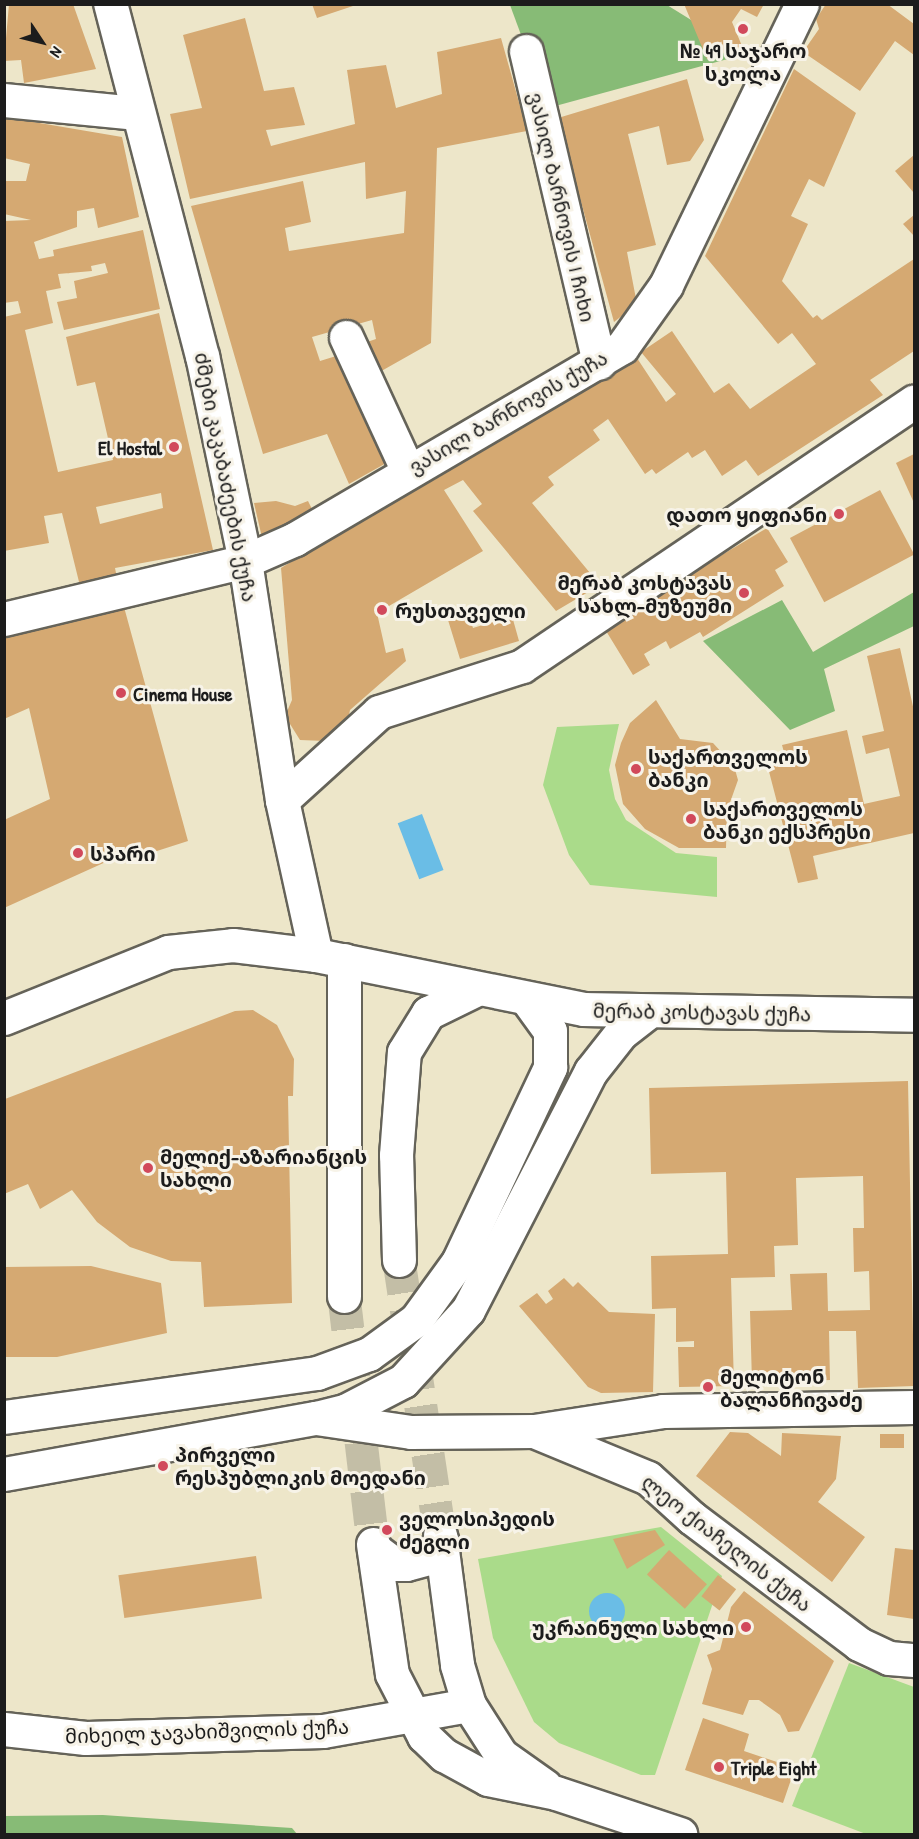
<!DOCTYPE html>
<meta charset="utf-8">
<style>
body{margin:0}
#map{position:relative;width:919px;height:1839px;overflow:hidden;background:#ede6c9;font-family:"Patrick Hand","Noto Sans Georgian",sans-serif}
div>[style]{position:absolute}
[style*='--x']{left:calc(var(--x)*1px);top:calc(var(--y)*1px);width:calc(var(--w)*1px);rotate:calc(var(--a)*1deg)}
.green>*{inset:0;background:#aadb8a}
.forest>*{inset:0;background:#87bb76}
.water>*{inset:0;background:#6abde6;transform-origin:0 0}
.round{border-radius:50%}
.building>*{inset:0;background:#d5a972;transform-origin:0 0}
.primary-tunnel>*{height:33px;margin-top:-16.5px;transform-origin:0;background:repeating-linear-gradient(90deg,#c3bea6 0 33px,transparent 0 49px)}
.roads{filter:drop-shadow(2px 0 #656359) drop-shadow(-2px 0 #656359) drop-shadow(0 2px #656359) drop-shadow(0 -2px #656359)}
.street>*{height:33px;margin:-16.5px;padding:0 16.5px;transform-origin:16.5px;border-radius:16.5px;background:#fff}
.secondary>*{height:33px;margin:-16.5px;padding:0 16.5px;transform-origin:16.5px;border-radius:16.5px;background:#fff}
.primary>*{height:33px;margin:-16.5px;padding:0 16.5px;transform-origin:16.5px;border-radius:16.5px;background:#fff}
.dots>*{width:16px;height:16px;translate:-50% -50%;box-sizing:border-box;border:3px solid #f7f3e8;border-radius:50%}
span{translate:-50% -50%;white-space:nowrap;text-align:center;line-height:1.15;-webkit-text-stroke:6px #f7f3e8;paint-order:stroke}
.poi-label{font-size:20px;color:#1c1c1c;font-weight:700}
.right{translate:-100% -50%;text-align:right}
.left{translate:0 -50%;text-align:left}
.street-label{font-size:20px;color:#1c1c1c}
.frame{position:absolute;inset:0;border:6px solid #1c1c1c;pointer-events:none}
.north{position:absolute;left:12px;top:12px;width:60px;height:60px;-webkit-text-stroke:4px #f7f3e8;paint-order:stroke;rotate:125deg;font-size:16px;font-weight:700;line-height:24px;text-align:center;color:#1c1c1c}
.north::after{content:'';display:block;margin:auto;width:21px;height:27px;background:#1c1c1c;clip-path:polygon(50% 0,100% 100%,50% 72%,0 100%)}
</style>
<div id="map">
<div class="green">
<i style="clip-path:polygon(619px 724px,609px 770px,615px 799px,626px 820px,676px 853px,717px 857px,717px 897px,590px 885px,569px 855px,543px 785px,557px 727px)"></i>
<i style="clip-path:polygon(661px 1527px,722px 1576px,655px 1775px,641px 1775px,559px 1743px,534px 1722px,493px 1638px,478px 1559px)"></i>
<i style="clip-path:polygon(849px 1663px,914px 1687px,914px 1834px,866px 1834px,792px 1806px)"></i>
</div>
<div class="forest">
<i style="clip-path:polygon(510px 5px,667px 5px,746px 54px,548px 108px)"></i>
<i style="clip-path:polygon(914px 592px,914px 626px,824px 669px,835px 711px,790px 730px,703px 641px,782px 600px,813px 652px)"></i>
<i style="clip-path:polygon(103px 1815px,292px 1828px,297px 1834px,5px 1834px,5px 1816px)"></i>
</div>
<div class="water">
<i style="left:422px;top:814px;width:60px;height:26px;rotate:69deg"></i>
<i class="round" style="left:589px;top:1593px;width:36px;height:36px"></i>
</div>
<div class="building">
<i style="clip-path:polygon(9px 4px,73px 4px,96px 69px,24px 83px,21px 60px,4px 61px)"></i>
<i style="clip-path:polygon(312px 4px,356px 4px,356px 5px,317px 18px)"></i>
<i style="clip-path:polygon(684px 4px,764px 4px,757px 17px,741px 9px,732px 22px,742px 46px,707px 59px)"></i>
<i style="clip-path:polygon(826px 4px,887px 4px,914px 24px,914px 55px,895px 41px,860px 91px,803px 52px,819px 29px,816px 19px)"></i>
<i style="clip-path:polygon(245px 18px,264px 91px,294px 87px,305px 125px,266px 130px,271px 146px,355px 124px,347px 70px,386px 65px,396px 108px,442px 94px,437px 52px,501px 38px,527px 131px,437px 148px,431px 343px,369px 378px,364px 343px,376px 339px,372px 320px,312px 337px,320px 361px,349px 352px,388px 462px,349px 484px,327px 434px,263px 454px,191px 206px,303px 181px,311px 222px,285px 228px,289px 251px,404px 233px,406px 191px,366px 199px,365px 162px,190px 199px,170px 114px,202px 108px,183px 35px)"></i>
<i style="clip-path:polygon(794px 69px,856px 113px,824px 187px,809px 179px,791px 216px,808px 224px,782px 281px,813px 318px,817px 315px,822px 320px,914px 259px,914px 351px,870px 380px,883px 395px,758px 476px,746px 460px,722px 476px,705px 450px,692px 458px,688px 452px,656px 474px,652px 469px,645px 474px,608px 419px,593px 430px,600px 440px,548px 477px,554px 485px,532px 503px,600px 585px,556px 611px,473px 511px,482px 504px,463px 480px,444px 490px,483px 551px,377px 613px,386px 653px,403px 648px,406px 661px,350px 710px,348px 720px,326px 741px,300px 740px,285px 716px,292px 700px,281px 568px,633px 352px,666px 402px,676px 394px,641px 352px,672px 331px,714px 393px,729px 383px,750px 409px,816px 364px,792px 333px,778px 344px,705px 256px)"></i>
<i style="clip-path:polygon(687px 79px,704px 140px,690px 161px,667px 165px,659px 126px,628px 134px,656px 245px,627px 252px,637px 304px,614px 322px,558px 118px)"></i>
<i style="clip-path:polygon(evenodd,4px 117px,122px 137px,139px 217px,98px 228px,94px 208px,77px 211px,77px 227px,34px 242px,39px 259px,54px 256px,53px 250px,143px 230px,160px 309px,64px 330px,57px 302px,77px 298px,74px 281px,108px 273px,105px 263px,91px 266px,92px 271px,58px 274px,61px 288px,46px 291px,53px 323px,25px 330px,58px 472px,113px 460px,95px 382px,77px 386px,66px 337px,159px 313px,213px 550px,115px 568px,118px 583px,81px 590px,62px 513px,44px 516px,49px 543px,4px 551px,4px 317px,21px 313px,18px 301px,4px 303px,4px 221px,31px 220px,4px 214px,4px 181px,26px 181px,30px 164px,4px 158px,4px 117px,161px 493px,163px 508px,100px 524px,96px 507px,161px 493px)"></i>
<i style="clip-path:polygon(914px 155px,914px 193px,895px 171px)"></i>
<i style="clip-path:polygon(914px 215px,914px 236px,903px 224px)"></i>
<i style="clip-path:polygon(914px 454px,914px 503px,896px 463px)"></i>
<i style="left:880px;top:490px;width:73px;height:102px;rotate:62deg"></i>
<i style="clip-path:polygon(276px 501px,295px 506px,308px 501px,316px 517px,263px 542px,254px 503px)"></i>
<i style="clip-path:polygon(767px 528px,788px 562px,775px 570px,784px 586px,703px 637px,700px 632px,670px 649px,666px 641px,644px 654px,650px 665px,633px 675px,603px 626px)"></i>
<i style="clip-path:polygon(121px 596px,188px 841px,132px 859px,130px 851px,4px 908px,4px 820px,50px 799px,29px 708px,4px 719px,4px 633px)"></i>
<i style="clip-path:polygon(468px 614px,473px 628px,512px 616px,519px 641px,460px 659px,448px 620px)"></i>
<i style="clip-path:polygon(900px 648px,914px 711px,914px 833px,813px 856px,818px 879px,798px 883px,766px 760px,785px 756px,782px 745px,847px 730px,864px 804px,900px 796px,889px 748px,866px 754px,862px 736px,884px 731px,867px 656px)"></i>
<i style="clip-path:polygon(656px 700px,680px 739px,713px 743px,734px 766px,738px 780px,727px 811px,726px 848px,679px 848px,645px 829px,623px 804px,615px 765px,621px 743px,630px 723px)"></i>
<i style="clip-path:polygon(253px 1010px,277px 1025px,294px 1059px,293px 1096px,288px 1096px,292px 1303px,204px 1307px,201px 1262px,171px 1261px,130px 1247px,97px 1222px,72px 1190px,40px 1209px,28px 1184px,4px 1194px,5px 1099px,235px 1011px)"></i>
<i style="clip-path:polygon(908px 1081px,914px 1386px,858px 1388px,856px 1331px,829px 1331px,830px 1380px,752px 1383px,750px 1311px,792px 1310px,790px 1274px,827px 1273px,828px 1311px,870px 1310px,869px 1271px,854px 1272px,853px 1228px,864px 1228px,863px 1176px,796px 1178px,798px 1245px,774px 1246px,775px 1277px,731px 1278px,734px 1386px,679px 1387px,678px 1347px,694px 1347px,694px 1341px,676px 1342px,676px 1308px,652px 1309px,651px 1256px,728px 1254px,726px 1172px,651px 1174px,649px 1088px)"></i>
<i style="clip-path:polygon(91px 1266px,161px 1283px,167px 1333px,57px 1357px,4px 1357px,4px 1267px)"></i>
<i style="clip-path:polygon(564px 1278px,573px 1287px,578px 1282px,609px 1312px,655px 1314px,653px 1392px,601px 1393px,588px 1387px,519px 1306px,537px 1293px,546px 1304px,553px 1299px,548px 1291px)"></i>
<i style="clip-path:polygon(730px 1432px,748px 1433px,781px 1456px,782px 1433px,841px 1436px,836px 1479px,818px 1502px,865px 1537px,832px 1582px,696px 1476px)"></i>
<i style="left:880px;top:1434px;width:24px;height:14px"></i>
<i style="clip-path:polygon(655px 1530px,665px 1545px,627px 1569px,613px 1539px)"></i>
<i style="clip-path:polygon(895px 1548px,914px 1550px,914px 1619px,887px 1615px)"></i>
<i style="left:669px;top:1550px;width:51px;height:33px;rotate:42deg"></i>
<i style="left:256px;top:1556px;width:43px;height:139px;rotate:82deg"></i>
<i style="left:718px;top:1575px;width:23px;height:27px;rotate:38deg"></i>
<i style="clip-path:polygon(744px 1591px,834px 1661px,799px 1731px,788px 1732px,780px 1715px,759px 1700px,749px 1700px,743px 1715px,702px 1704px,712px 1669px,707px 1655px,720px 1650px,731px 1607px)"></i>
<i style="clip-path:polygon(703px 1718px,749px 1734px,744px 1751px,795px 1768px,783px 1803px,685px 1770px)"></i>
</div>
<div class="primary-tunnel">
<i style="--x:399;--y:1260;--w:278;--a:81.5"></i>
<i style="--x:344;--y:1296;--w:250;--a:83.3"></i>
</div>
<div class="roads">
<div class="street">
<i style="--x:526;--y:51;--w:320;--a:76.8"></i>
<i style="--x:4;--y:100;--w:133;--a:5.6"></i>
<i style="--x:346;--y:337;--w:145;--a:65.2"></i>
<i style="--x:4;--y:619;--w:248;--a:-13.5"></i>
<i style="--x:245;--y:561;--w:209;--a:-101.8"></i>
<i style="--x:202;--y:356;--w:364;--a:-104.6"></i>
<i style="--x:316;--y:1418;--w:96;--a:8.4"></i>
<i style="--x:411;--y:1432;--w:123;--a:-0.5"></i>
<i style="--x:534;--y:1431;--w:131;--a:-8.8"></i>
<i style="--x:663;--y:1411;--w:251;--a:-0.9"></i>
<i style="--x:534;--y:1431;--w:123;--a:22.4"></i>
<i style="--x:648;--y:1478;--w:59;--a:42.3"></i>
<i style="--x:692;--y:1518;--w:209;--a:37"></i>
<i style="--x:859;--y:1644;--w:33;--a:25"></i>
<i style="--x:889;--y:1658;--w:25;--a:5"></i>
<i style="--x:4;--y:1729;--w:82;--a:6.3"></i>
<i style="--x:86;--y:1738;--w:237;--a:-1.7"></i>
<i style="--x:323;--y:1731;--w:148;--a:-10.1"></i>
</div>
<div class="secondary">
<i style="--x:282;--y:800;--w:131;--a:-42.2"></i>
<i style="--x:379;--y:712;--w:150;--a:-17.8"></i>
<i style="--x:522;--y:666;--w:473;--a:-34"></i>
<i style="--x:316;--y:955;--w:159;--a:-102.4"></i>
<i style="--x:282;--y:800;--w:242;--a:-98.8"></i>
<i style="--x:245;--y:561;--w:55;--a:-23.7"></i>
<i style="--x:295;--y:539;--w:379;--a:-30.4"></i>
<i style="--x:622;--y:347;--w:76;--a:-54.6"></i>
<i style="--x:666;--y:285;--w:312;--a:-64.2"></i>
</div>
<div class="primary">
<i style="--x:344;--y:960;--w:336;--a:90"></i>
<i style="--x:4;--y:1018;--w:177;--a:-21.9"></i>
<i style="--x:168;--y:952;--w:65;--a:-6.1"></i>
<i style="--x:233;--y:945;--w:84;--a:6.9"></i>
<i style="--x:316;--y:955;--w:273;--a:11.4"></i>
<i style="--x:584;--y:1009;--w:330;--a:1"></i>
<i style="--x:399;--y:1260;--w:105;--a:-91.6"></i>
<i style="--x:396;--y:1155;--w:103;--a:-85.6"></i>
<i style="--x:404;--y:1052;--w:46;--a:-58.4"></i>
<i style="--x:428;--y:1013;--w:50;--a:-26.1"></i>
<i style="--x:4;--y:1417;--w:316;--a:-8"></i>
<i style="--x:317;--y:1373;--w:55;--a:-20.1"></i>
<i style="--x:369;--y:1354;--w:58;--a:-35.9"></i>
<i style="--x:416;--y:1320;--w:72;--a:-54.1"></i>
<i style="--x:458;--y:1262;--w:216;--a:-64.7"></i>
<i style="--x:550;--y:1067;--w:36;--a:-90"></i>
<i style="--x:550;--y:1031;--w:37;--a:-126"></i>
<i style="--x:4;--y:1474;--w:317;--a:-10.2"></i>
<i style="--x:316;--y:1418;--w:32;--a:-14"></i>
<i style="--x:347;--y:1410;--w:63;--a:-27.4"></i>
<i style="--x:403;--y:1381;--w:96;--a:-47.5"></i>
<i style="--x:468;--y:1310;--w:269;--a:-62.8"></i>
<i style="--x:591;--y:1071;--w:48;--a:-51.7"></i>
<i style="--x:621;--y:1033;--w:31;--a:-38"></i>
<i style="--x:440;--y:1535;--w:131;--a:82.5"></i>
<i style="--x:457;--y:1665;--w:42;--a:73.3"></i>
<i style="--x:469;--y:1705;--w:59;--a:57.4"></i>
<i style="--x:501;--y:1755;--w:54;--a:35.2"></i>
<i style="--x:373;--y:1544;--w:131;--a:81.7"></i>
<i style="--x:392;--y:1674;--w:70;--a:62.7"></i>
<i style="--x:424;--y:1736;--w:28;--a:44"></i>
<i style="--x:444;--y:1755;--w:50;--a:28.6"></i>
<i style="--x:488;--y:1779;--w:69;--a:11.6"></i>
<i style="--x:556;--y:1793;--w:131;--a:18.3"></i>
<i style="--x:374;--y:1549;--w:25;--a:37"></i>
<i style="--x:394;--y:1564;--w:12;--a:0"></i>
<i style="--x:406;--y:1564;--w:24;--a:-15"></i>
<i style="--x:429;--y:1558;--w:22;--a:-56"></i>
</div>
</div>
<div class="dots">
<i style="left:743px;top:29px;background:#d1495b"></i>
<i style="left:174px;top:447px;background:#d1495b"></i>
<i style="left:839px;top:514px;background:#d1495b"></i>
<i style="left:744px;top:593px;background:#d1495b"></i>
<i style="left:382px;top:610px;background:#d1495b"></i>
<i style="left:121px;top:693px;background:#d1495b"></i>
<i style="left:636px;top:769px;background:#d1495b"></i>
<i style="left:691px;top:819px;background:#d1495b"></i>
<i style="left:78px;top:853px;background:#d1495b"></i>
<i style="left:148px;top:1168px;background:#d1495b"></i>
<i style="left:708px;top:1387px;background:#d1495b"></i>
<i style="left:163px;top:1466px;background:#d1495b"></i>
<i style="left:387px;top:1530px;background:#d1495b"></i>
<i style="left:746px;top:1627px;background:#d1495b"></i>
<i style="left:719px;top:1767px;background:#d1495b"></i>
</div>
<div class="poi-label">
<span style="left:743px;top:62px">№ 49 საჯარო<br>სკოლა</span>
<span class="right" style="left:162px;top:447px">El Hostal</span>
<span class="right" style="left:827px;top:514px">დათო ყიფიანი</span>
<span class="right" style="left:732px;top:594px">მერაბ კოსტავას<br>სახლ-მუზეუმი</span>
<span class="left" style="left:395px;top:610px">რუსთაველი</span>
<span class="left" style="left:133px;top:693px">Cinema House</span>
<span class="left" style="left:648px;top:768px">საქართველოს<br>ბანკი</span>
<span class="left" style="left:703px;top:820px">საქართველოს<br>ბანკი ექსპრესი</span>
<span class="left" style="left:90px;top:853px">სპარი</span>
<span class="left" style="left:160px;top:1168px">მელიქ-აზარიანცის<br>სახლი</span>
<span class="left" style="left:720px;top:1388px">მელიტონ<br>ბალანჩივაძე</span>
<span class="left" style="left:175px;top:1466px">პირველი<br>რესპუბლიკის მოედანი</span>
<span class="left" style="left:399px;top:1530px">ველოსიპედის<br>ძეგლი</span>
<span class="right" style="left:734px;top:1627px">უკრაინული სახლი</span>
<span class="left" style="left:731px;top:1767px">Triple Eight</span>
</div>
<div class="street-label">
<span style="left:562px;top:207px;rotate:77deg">ვასილ ბარნოვის I ჩიხი</span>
<span style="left:508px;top:412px;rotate:-30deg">ვასილ ბარნოვის ქუჩა</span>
<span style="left:226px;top:477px;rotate:79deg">ძმები კაკაბაძეების ქუჩა</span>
<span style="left:702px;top:1012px;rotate:1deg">მერაბ კოსტავას ქუჩა</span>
<span style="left:727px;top:1543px;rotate:38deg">ლეო ქიაჩელის ქუჩა</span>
<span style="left:207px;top:1731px;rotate:-2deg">მიხეილ ჯავახიშვილის ქუჩა</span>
</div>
<div class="frame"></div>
<div class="north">N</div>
</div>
